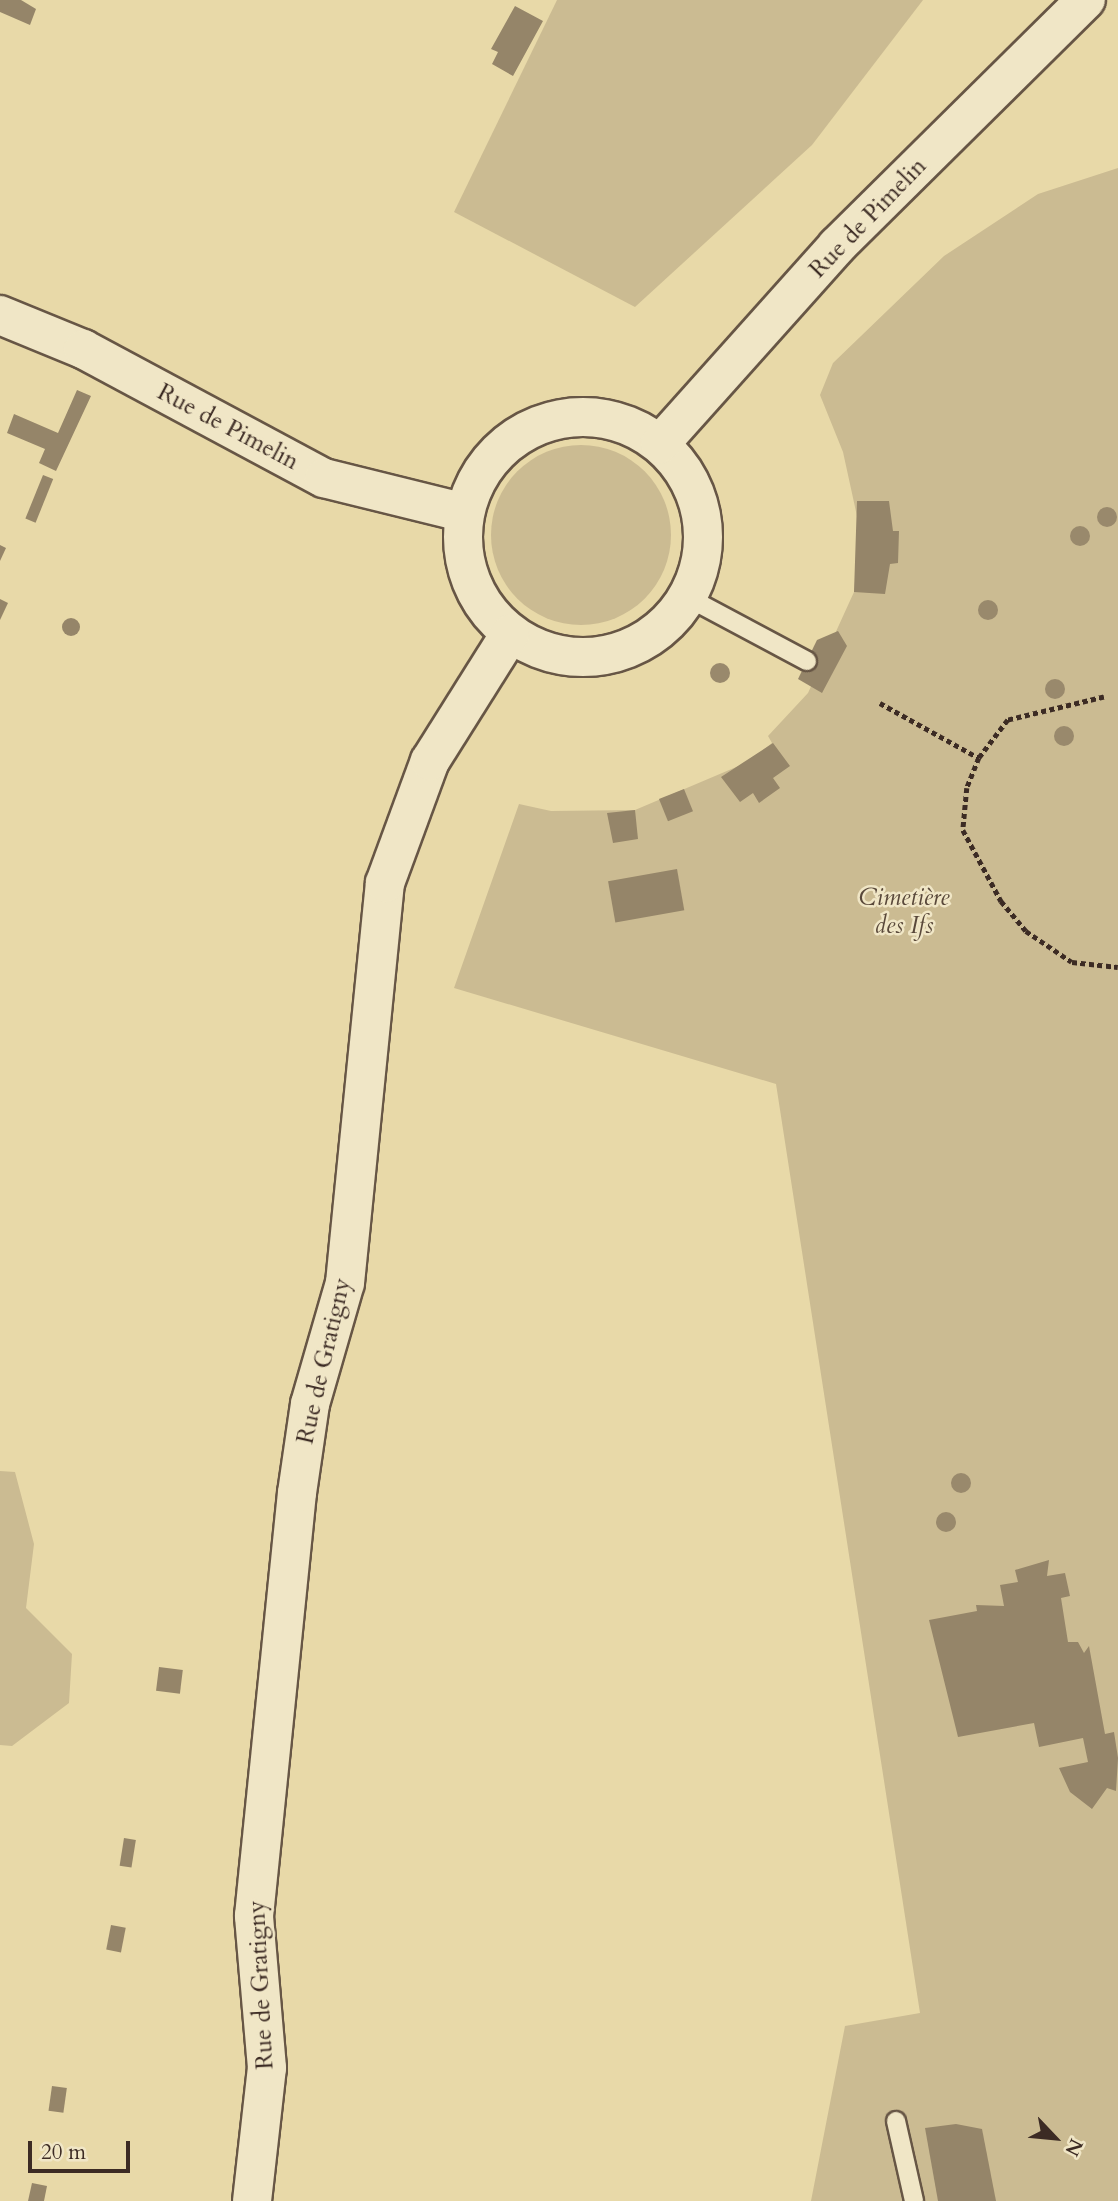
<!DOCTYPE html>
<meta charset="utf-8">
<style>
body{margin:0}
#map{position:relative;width:1118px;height:2201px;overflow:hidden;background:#e8d9a8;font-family:Cardo,serif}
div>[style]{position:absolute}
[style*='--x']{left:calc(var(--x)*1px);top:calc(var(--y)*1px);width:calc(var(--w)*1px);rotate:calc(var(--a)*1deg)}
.green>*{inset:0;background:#cbbb92}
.round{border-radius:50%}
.building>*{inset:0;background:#958569;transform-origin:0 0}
.path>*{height:4.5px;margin-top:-2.25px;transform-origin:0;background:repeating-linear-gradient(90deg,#3c2b24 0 5px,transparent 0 8.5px)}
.roads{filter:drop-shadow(2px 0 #675645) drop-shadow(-2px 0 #675645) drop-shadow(0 2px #675645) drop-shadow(0 -2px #675645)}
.service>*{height:18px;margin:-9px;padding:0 9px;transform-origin:9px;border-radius:9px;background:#f0e6c6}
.tertiary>*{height:38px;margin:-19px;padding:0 19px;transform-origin:19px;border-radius:19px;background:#f0e6c6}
.tertiary>.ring{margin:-19px;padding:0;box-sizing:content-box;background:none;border:38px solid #f0e6c6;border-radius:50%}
.trees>*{width:20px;height:20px;margin:-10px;border-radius:50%;background:#99896c}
span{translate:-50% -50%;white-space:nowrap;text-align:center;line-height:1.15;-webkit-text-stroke:5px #f0e6c6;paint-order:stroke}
.street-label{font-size:24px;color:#3c2b24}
.park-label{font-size:24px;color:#59483a;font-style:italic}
.north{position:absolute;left:1020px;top:2103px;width:70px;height:70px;-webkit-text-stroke:5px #f0e6c6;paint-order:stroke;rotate:116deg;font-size:19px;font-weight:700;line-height:28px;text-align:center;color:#3c2b24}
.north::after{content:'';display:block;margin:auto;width:24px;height:32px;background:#3c2b24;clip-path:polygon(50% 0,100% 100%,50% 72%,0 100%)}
.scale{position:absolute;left:28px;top:2141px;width:102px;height:32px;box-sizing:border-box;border:4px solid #3c2b24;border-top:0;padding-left:9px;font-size:21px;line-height:24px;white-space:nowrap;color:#3c2b24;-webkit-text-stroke:5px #f0e6c6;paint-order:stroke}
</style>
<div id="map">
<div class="green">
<i style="clip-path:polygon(557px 0,923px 0,812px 145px,635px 307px,454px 212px)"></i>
<i style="clip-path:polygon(1118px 168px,1118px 2201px,811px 2201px,845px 2026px,920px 2013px,776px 1084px,454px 988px,519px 804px,551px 811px,635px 810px,748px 762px,772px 743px,768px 736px,808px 693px,854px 592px,860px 530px,843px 452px,820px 395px,833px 363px,944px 256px,1038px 194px)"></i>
<i class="round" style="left:491px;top:445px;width:180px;height:180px"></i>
<i style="clip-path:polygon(0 1471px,15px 1472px,34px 1544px,26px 1608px,72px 1654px,69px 1703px,12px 1746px,0 1745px)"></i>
</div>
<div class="building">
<i style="clip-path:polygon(0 0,21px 0,36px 9px,30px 25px,0 12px)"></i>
<i style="clip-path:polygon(515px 6px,543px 21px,513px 76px,492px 64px,498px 52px,491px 49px)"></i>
<i style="clip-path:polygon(77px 390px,91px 396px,56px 471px,39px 463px,45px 449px,7px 433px,14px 414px,58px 433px)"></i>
<i style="left:43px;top:475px;width:11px;height:47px;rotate:22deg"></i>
<i style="clip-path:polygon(857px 501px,889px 501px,893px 531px,899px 531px,898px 563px,890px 564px,885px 594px,854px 592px)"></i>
<i style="clip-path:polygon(0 545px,6px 548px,0 561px)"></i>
<i style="clip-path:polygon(0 599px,8px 603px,0 620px)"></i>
<i class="round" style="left:62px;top:618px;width:18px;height:18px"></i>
<i style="clip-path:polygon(838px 631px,847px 646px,822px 693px,798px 679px,817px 640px)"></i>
<i style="clip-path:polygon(773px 743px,790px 766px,773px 778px,780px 788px,759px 803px,753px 793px,740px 802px,721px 777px)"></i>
<i style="left:684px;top:789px;width:24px;height:27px;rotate:68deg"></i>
<i style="clip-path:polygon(635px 810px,638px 839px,613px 843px,607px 813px)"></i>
<i style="left:677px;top:869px;width:42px;height:70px;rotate:80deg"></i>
<i style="clip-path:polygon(1049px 1560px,1047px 1576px,1065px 1573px,1070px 1596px,1061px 1598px,1068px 1642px,1078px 1642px,1084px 1653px,1089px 1646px,1105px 1734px,1114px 1732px,1118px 1758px,1116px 1791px,1107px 1788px,1092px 1809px,1070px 1792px,1059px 1768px,1088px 1762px,1083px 1738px,1039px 1747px,1034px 1723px,958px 1737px,929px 1620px,977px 1611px,976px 1605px,1004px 1606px,1000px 1585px,1018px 1582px,1015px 1570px)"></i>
<i style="left:159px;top:1667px;width:24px;height:24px;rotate:7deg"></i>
<i style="left:124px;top:1838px;width:12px;height:28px;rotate:9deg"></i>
<i style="left:111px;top:1925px;width:15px;height:25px;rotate:11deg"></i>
<i style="left:52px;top:2086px;width:15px;height:25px;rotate:8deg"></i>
<i style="clip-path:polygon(956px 2124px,982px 2129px,996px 2201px,938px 2201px,925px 2128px)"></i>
<i style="clip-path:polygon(32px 2183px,47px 2186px,44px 2201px,28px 2201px)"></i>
</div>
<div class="path">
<i style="--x:1104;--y:697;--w:99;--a:166.5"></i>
<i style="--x:1008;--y:720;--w:48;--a:127.3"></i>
<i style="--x:979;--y:758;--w:32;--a:112"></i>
<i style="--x:967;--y:788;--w:42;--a:95.4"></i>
<i style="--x:963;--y:830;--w:81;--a:61.8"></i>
<i style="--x:1001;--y:901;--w:39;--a:50"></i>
<i style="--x:1026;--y:931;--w:55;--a:34"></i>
<i style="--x:1072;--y:962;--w:46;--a:6.2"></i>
<i style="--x:880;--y:703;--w:113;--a:29.1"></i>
</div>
<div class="roads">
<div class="service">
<i style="--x:687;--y:597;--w:136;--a:28.1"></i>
<i style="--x:896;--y:2121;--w:82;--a:77.3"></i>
</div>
<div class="tertiary">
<i style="--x:0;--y:315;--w:90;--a:22.3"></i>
<i style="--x:83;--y:349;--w:273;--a:28.2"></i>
<i style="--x:324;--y:478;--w:145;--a:13.9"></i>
<i class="ring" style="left:463px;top:417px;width:202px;height:202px"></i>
<i style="--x:660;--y:444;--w:266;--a:-48.2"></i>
<i style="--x:837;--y:246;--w:350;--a:-44.7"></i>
<i style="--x:252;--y:2201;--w:134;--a:-83.6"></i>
<i style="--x:267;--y:2068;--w:153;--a:-94.9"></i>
<i style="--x:254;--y:1916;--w:425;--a:-84.2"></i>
<i style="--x:297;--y:1493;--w:90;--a:-81.7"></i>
<i style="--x:310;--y:1404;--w:126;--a:-73.9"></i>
<i style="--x:345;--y:1283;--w:402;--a:-84.3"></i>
<i style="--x:385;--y:883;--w:130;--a:-69.8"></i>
<i style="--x:430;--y:761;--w:150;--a:-57.8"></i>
</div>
</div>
<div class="trees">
<i style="left:1107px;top:517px"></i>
<i style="left:1080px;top:536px"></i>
<i style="left:988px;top:610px"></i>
<i style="left:720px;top:673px"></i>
<i style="left:1055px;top:689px"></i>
<i style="left:1064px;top:736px"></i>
<i style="left:961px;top:1483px"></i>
<i style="left:946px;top:1522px"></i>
</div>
<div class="street-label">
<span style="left:868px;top:218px;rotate:-46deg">Rue de Pimelin</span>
<span style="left:228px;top:427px;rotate:28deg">Rue de Pimelin</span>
<span style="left:324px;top:1361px;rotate:-77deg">Rue de Gratigny</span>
<span style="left:261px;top:1985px;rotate:-93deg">Rue de Gratigny</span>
</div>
<div class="park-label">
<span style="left:904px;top:912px">Cimetière<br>des Ifs</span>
</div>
<div class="north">N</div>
<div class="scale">20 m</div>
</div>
